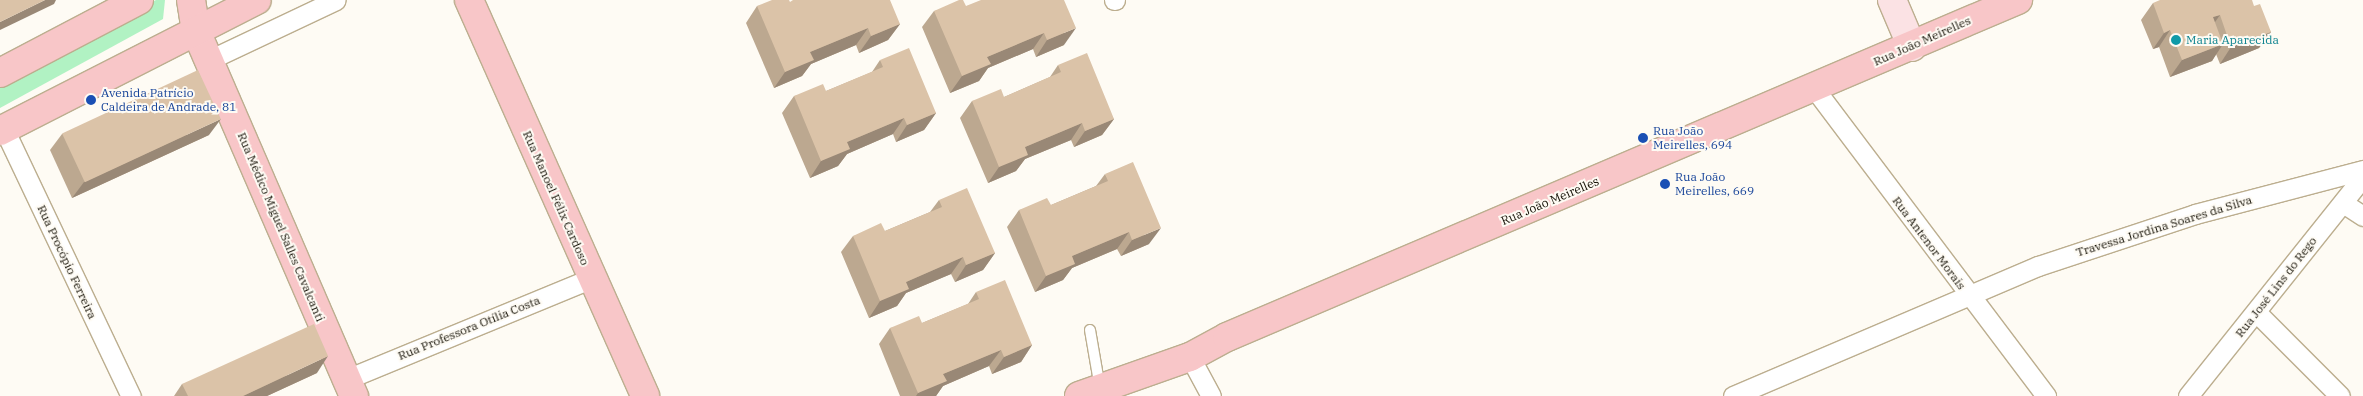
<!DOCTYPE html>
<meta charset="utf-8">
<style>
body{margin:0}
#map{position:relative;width:2363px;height:396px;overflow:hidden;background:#fefbf4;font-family:"IBM Plex Serif",serif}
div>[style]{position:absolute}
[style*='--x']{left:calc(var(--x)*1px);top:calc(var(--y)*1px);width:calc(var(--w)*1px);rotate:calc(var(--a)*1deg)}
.green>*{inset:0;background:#b1f2c3}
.roads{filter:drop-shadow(1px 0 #bcae8f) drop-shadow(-1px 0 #bcae8f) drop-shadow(0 1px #bcae8f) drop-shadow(0 -1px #bcae8f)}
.lane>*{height:10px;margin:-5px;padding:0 5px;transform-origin:5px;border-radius:5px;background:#fff}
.street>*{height:19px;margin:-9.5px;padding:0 9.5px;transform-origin:9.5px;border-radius:9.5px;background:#fff}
.secondary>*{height:28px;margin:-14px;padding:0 14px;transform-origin:14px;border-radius:14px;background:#fbe2e4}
.primary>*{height:28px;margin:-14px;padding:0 14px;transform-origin:14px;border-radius:14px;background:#f8c6c8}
.wall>*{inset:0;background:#bca890}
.shaded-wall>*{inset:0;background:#998876}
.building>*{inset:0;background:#dbc3a8;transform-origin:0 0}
.dots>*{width:14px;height:14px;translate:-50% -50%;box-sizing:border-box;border:2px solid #fefbf4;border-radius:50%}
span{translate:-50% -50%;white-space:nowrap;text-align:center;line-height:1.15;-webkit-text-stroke:4px #fefbf4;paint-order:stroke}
.culture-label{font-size:12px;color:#0d838f}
.left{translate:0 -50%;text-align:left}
.street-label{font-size:12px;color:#130f04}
.transit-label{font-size:12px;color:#164399}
</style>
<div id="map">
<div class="green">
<i style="clip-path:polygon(156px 0,165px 0,163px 19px,0 108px,0 84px)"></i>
</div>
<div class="roads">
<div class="lane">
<i style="--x:1090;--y:330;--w:59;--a:80.2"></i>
</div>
<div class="street">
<i style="--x:1114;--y:0;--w:1;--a:0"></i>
<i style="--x:209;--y:60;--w:140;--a:-25.3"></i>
<i style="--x:1814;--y:88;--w:386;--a:53"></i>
<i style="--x:4;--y:129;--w:296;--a:64.6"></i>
<i style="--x:2343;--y:203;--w:24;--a:33"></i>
<i style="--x:2257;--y:313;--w:117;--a:45"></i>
<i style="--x:1190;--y:357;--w:44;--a:61.7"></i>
<i style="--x:347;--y:379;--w:265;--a:-22.4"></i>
<i style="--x:1733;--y:396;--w:332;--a:-23.1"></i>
<i style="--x:2038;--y:266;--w:165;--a:-18.3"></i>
<i style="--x:2195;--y:214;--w:174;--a:-14.7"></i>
<i style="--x:2188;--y:396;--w:280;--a:-51.4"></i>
</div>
<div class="secondary">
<i style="--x:1892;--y:0;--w:51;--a:66.9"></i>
</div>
<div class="primary">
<i style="--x:191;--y:0;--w:31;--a:81"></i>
<i style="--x:196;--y:31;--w:398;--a:66.6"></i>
<i style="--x:469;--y:0;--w:433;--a:66"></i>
<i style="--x:0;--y:73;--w:157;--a:-27.7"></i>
<i style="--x:0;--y:131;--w:288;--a:-27"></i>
<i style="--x:1079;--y:396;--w:118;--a:-19.4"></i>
<i style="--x:1190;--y:357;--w:42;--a:-28.4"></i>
<i style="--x:1227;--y:337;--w:860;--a:-23.08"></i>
</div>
</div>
<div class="wall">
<i style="clip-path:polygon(1064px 0,1064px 45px,1036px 57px,1033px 49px,988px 68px,979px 81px,950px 93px,922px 27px,934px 11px,966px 6px)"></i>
<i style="clip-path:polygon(790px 2px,900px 24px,888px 40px,859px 53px,856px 45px,811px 64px,802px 76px,774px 88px,746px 23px,757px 6px)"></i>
<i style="clip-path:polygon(2153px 3px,2254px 6px,2271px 32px,2259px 48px,2220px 64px,2216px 54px,2212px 61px,2170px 77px,2159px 47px,2153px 49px,2141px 20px)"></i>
<i style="clip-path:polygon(880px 60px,936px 113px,924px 130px,896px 142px,893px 134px,847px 154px,838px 166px,810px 178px,782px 113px,794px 96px,826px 91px,872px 72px)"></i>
<i style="clip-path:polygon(1058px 65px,1114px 119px,1102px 135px,1074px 147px,1071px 140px,1025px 159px,1016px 171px,988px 183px,960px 118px,972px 101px,1004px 97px,1050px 77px)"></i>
<i style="clip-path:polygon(62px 134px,209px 135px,72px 198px,50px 150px)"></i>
<i style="clip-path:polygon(1105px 174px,1149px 244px,1121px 256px,1117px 249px,1072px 268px,1063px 280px,1035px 292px,1007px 227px,1019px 210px,1051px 205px,1096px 186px)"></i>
<i style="clip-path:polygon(939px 200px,995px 253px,983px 270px,955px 282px,951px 274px,906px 293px,897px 306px,869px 318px,841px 252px,853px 236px,885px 231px,930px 212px)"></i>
<i style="clip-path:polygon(976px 292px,1032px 345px,1021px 362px,992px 374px,989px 366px,943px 386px,936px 396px,900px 396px,879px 344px,890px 328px,922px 323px,968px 304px)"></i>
<i style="clip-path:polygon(317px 373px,267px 396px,174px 396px,182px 384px)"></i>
</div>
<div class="shaded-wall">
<i style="clip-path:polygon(45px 0,56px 0,54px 4px,0 30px,0 22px)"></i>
<i style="clip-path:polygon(2220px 15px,2208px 32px,2213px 17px)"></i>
<i style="clip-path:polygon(900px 24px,888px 40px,859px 53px,871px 36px)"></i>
<i style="clip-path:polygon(868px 28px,856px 45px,811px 64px,802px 76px,774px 88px,785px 72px,810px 52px)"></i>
<i style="clip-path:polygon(1076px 28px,1064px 45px,1036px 57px,1047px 40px)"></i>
<i style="clip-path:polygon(2170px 30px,2159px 47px,2153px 49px,2164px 33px)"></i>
<i style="clip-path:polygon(2271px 32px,2259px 48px,2220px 64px,2231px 47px)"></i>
<i style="clip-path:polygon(1044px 33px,1033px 49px,988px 68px,979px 81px,950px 93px,962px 76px,987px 57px)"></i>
<i style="clip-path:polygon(2223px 44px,2212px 61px,2170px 77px,2182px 60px)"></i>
<i style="clip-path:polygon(936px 113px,924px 130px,896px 142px,907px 125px)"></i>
<i style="clip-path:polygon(904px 118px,893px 134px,847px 154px,838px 166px,810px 178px,821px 161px,847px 142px)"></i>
<i style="clip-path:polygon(221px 119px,209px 135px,72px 198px,84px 182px)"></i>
<i style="clip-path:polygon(1114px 119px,1102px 135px,1074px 147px,1085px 131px)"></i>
<i style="clip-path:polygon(1082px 123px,1071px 140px,1025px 159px,1016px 171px,988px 183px,999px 167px,1025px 147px)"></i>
<i style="clip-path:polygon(1161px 228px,1149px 244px,1121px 256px,1132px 240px)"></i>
<i style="clip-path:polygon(1129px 232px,1117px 249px,1072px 268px,1063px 280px,1035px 292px,1046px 276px,1072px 256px)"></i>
<i style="clip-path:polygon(995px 253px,983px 270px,955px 282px,966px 265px)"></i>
<i style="clip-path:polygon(963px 257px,951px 274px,906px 293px,897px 306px,869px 318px,880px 301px,906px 282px)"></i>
<i style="clip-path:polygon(1032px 345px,1021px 362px,992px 374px,1004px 357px)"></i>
<i style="clip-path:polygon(1001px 350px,989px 366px,943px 386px,936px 396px,916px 396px,918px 393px,943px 374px)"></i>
<i style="clip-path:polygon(328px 356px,317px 373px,267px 396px,243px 396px)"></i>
</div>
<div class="building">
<i style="clip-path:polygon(0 0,45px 0,0 22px)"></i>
<i style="clip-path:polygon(772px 0,789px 0,790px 2px,793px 0,890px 0,900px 24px,871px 36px,868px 28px,810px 52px,814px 60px,785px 72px,757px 6px)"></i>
<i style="clip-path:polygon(959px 0,963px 0,966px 6px,981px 0,1064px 0,1076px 28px,1047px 40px,1044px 33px,987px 57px,991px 64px,962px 76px,934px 11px)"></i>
<i style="clip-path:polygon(2160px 0,2252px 0,2254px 6px,2260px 4px,2271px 32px,2231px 47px,2220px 15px,2213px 17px,2223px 44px,2182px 60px,2170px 30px,2164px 33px,2153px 3px)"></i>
<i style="clip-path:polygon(909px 48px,936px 113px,907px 125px,904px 118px,847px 142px,850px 149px,821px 161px,794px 96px,823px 84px,826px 91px,883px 67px,880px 60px)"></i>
<i style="clip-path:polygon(1087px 53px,1114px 119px,1085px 131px,1082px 123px,1025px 147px,1028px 155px,999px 167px,972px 101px,1001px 89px,1004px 97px,1061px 72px,1058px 65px)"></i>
<i style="left:198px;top:70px;width:54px;height:150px;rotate:65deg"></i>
<i style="clip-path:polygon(1133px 162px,1161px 228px,1132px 240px,1129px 232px,1072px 256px,1075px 264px,1046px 276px,1019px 210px,1047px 198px,1051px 205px,1108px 181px,1105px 174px)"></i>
<i style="clip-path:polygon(967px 188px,995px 253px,966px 265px,963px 257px,906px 282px,909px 289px,880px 301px,853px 236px,881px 223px,885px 231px,942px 207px,939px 200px)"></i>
<i style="clip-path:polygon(1005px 280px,1032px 345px,1004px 357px,1001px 350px,943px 374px,947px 381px,918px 393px,890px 328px,919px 316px,922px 323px,979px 299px,976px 292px)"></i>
<i style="clip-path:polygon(314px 324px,328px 356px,243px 396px,188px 396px,182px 384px)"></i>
</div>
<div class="dots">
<i style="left:2176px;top:40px;background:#0f9aa8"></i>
<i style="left:91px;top:100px;background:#1a4fb4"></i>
<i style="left:1643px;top:138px;background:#1a4fb4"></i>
<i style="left:1665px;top:184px;background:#1a4fb4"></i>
</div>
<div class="culture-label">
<span class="left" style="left:2186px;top:40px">Maria Aparecida</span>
</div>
<div class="street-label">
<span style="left:1922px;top:41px;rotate:-24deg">Rua João Meirelles</span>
<span style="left:556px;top:198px;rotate:66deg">Rua Manoel Félix Cardoso</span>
<span style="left:1550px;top:201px;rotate:-23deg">Rua João Meirelles</span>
<span style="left:2164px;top:226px;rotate:-17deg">Travessa Jordina Soares da Silva</span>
<span style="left:281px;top:227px;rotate:67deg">Rua Médico Miguel Salles Cavalcanti</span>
<span style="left:1929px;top:243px;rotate:53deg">Rua Antenor Morais</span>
<span style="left:67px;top:262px;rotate:65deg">Rua Procópio Ferreira</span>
<span style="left:2276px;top:287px;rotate:-52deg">Rua José Lins do Rego</span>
<span style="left:469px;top:328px;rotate:-22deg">Rua Professora Otília Costa</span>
</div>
<div class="transit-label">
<span class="left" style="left:101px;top:100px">Avenida Patrício<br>Caldeira de Andrade, 81</span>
<span class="left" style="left:1653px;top:138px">Rua João<br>Meirelles, 694</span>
<span class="left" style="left:1675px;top:184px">Rua João<br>Meirelles, 669</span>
</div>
</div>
